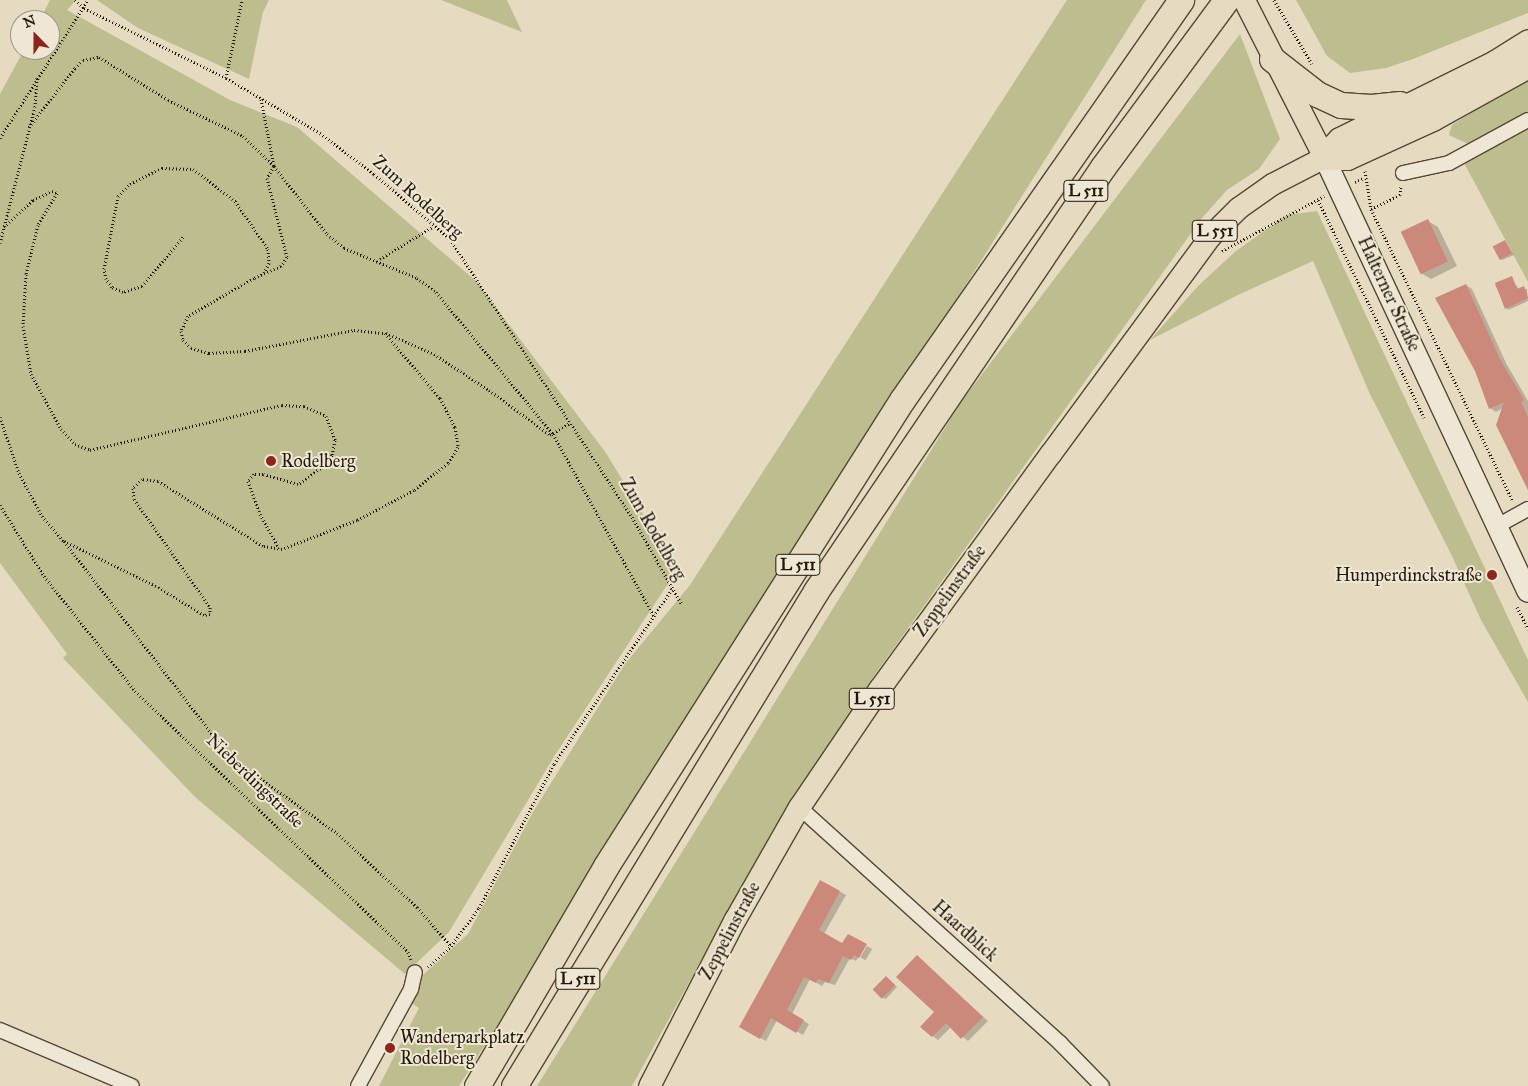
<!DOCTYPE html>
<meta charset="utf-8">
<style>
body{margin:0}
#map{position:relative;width:1528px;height:1086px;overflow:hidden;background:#e6dac0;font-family:"IM FELL Great Primer",serif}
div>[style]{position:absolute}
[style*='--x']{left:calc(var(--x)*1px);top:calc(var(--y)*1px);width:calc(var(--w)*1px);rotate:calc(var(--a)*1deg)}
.green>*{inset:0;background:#bdbd8d}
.shadow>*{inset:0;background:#0003;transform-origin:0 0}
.building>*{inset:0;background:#cb887b;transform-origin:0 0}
.path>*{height:3px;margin-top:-1.5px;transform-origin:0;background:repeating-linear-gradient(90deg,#241807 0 1px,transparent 0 3.5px)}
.roads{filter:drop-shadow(1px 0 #544835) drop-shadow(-1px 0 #544835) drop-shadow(0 1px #544835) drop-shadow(0 -1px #544835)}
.street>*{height:14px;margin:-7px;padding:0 7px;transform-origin:7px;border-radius:7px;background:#efe7d6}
.secondary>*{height:20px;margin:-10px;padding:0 10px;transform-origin:10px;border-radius:10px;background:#efe7d6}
.primary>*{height:21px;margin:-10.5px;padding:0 10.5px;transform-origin:10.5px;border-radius:10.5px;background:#e6dac0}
.highway>*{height:25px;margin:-12.5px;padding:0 12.5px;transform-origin:12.5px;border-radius:12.5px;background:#e6dac0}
.dots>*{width:14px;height:14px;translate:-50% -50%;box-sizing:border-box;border:2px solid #efe7d6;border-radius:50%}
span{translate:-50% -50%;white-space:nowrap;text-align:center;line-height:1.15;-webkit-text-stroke:4px #efe7d6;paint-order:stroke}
.shield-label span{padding:1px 4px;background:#efe7d6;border:1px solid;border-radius:4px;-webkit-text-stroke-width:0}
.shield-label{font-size:16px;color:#241807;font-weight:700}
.street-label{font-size:18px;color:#241807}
.poi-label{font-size:18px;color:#241807}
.left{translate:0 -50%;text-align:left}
.right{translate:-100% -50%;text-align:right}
.north{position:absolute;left:10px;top:10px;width:50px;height:50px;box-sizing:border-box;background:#efe7d6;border:1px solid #9e9483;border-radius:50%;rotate:338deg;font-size:14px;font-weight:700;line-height:20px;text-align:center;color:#241807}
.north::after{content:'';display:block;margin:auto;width:18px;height:22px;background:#8f2418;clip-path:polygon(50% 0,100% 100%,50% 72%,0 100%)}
</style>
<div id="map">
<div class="green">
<i style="clip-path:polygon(50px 0,76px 0,67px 10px,230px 100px,297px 127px,476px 281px,606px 453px,677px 570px,555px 755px,449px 932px,405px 974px,195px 797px,63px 658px,67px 654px,0 563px,0 94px,24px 50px,50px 50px,50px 20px,40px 20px)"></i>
<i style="clip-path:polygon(97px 0,269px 0,263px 12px,249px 79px,138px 28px)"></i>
<i style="clip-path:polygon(441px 0,507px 0,522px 32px)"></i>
<i style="clip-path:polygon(1067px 0,1146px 0,459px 1086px,379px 1086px,419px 1008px,410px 1002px,423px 975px,468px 934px,533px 812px,625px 664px,690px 585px)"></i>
<i style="clip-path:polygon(1296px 0,1528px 0,1528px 13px,1413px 59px,1386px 68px,1350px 73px,1327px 56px)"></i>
<i style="clip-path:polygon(1240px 34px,1280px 139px,1259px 169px,1227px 190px,1202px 218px,871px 680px,773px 830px,632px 1086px,537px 1086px,961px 402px)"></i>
<i style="clip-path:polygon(1528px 77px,1528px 282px,1464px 163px,1483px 151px,1449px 135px,1452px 125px)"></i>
<i style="clip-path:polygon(1317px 211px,1528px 660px,1528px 702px,1481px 620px,1451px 554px,1369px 392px,1313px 261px,1238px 295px,1150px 340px,1199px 285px,1236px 251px,1287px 215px)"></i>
</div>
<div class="shadow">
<i style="clip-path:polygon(1428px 221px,1438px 227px,1457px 266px,1431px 279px,1421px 273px)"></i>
<i style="clip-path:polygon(1505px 242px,1514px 255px,1502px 260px,1499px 259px)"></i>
<i style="clip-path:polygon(1511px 278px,1519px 289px,1527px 289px,1528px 301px,1508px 310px,1495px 285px)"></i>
<i style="clip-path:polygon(1466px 285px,1472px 289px,1506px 363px,1528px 401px,1528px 486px,1503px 408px,1496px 412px,1490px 408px)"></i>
<i style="clip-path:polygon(821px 881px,846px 895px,824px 934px,843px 945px,865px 945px,856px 961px,850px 958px,835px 985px,825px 982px,822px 986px,810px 979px,792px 1014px,809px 1024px,803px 1035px,777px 1020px,766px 1041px,741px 1027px)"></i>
<i style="left:867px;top:946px;width:6px;height:13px;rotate:31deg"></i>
<i style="clip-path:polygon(917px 957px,988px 1021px,968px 1041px,951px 1027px,938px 1040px,933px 1036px,936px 1012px)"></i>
<i style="clip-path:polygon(889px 979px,897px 987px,886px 999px,883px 998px)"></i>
</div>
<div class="building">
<i style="left:1428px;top:219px;width:47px;height:30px;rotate:65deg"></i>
<i style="left:1505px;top:240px;width:15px;height:14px;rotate:62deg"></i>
<i style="clip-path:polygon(1512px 276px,1517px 289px,1524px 286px,1528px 298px,1505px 309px,1495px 283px)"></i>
<i style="clip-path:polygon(1466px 284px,1500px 359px,1524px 400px,1521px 402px,1528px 417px,1528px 490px,1496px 425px,1504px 402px,1489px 409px,1475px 371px,1435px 298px)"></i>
<i style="clip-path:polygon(820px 880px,840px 891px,819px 930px,842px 943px,848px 934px,867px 944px,859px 958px,854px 955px,851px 960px,843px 956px,829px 983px,818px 979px,816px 983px,804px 977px,787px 1010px,804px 1020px,796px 1033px,771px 1018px,760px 1039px,739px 1027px)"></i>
<i style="clip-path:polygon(917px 955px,983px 1017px,961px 1039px,946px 1023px,932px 1037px,920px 1027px,934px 1012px,896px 977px)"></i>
<i style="left:886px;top:976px;width:13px;height:19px;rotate:45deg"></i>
</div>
<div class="path">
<i style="--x:75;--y:0;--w:12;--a:42"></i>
<i style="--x:84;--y:8;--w:158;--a:26.2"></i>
<i style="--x:226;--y:78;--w:109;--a:30.3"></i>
<i style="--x:320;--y:133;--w:68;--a:37.2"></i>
<i style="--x:374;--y:174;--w:100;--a:40.5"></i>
<i style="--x:450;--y:239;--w:332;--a:56.8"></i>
<i style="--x:632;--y:517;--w:101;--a:60.4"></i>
<i style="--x:1274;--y:0;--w:74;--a:59.3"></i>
<i style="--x:226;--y:78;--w:80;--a:-78.4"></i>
<i style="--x:261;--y:99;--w:68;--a:79"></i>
<i style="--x:274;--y:166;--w:14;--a:120"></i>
<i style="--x:267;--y:178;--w:81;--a:75.8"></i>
<i style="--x:287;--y:257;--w:11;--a:124"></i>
<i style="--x:281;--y:266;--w:30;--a:156"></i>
<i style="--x:254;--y:278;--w:76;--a:150.1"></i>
<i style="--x:188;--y:316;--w:17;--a:115"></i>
<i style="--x:181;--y:331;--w:9;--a:77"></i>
<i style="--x:183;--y:340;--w:11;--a:45"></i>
<i style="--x:191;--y:348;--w:19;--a:16"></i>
<i style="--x:209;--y:353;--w:36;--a:-3"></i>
<i style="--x:245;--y:351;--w:111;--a:-10.9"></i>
<i style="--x:354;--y:330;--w:31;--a:6"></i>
<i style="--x:385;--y:333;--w:85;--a:49.8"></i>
<i style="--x:440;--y:398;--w:33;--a:63"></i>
<i style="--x:455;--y:427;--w:20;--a:81"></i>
<i style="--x:458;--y:447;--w:19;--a:122"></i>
<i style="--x:448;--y:463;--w:43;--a:141.5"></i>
<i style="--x:414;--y:490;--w:64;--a:152.2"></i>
<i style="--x:357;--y:520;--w:80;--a:158.9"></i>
<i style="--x:282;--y:549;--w:19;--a:-171"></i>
<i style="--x:263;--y:546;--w:123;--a:-148.2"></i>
<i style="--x:158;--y:481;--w:16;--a:-173"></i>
<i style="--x:142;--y:479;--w:13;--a:135"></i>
<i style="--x:133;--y:488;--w:11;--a:85"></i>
<i style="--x:134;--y:499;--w:132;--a:54.9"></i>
<i style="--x:210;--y:607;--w:7;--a:90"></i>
<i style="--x:210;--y:614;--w:6;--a:171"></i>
<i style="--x:204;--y:615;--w:56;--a:-148.9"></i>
<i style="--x:156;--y:586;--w:102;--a:-153.9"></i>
<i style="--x:64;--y:541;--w:271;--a:52.5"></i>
<i style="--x:229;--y:756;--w:133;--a:35.5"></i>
<i style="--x:337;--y:833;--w:109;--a:42.8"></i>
<i style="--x:417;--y:907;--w:52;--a:48.9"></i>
<i style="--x:29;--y:127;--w:75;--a:-52.1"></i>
<i style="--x:75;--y:68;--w:11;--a:-45"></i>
<i style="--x:83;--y:60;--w:16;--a:-11"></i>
<i style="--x:99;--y:57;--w:81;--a:31.9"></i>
<i style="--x:168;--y:100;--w:83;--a:25.6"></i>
<i style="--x:243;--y:136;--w:43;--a:44.1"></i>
<i style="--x:274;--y:166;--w:86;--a:52.1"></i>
<i style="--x:327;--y:234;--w:22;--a:39"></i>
<i style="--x:344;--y:248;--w:79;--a:22.3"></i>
<i style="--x:417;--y:278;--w:24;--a:36"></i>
<i style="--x:436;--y:292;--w:184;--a:50.5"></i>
<i style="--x:553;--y:434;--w:208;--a:61"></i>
<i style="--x:0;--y:138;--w:164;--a:-57.5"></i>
<i style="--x:1365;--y:171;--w:38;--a:81"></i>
<i style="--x:1371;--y:209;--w:325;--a:64.1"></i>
<i style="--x:1355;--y:182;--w:10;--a:-24"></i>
<i style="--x:1318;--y:200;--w:242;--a:64"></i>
<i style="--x:1371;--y:209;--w:32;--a:-26"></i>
<i style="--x:1400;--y:195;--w:9;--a:-84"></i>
<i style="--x:4;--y:227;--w:40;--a:-43"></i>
<i style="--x:33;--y:200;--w:21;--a:-25"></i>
<i style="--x:52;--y:191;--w:5;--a:22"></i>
<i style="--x:57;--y:193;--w:37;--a:121"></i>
<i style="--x:38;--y:225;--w:50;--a:103.8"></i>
<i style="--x:26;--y:274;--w:52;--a:93.3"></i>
<i style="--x:23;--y:326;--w:49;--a:80.5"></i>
<i style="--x:31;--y:374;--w:63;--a:61.4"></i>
<i style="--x:61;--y:429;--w:21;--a:47"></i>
<i style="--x:75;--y:444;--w:16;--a:22"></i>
<i style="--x:90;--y:450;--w:197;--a:-13.2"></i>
<i style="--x:282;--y:405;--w:22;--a:3"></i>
<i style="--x:304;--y:406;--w:24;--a:24"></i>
<i style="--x:326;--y:416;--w:26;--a:69"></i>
<i style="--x:335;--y:440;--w:15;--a:101"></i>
<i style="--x:332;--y:455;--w:11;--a:124"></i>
<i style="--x:326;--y:464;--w:34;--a:144"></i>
<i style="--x:298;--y:484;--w:36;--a:-164"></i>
<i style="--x:263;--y:474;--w:9;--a:180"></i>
<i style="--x:254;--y:474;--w:9;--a:131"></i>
<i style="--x:248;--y:481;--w:35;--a:70"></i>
<i style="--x:260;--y:514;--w:39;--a:61"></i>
<i style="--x:183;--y:237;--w:64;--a:129.9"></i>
<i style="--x:142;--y:286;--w:20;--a:162"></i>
<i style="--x:123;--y:292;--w:12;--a:-156"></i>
<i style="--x:112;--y:287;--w:10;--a:-127"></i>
<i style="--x:106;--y:279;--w:10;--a:-101"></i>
<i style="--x:104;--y:269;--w:74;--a:-79.1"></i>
<i style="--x:118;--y:196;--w:17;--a:-45"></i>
<i style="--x:130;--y:184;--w:36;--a:-27"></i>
<i style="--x:162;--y:168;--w:31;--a:2"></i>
<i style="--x:193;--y:169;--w:53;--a:37.3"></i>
<i style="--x:235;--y:201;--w:58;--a:55.5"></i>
<i style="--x:268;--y:249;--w:14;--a:86"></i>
<i style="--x:269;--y:263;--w:11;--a:117"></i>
<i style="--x:0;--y:243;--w:140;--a:-75.6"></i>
<i style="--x:35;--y:107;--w:30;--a:-86"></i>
<i style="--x:1222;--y:251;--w:116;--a:-28.3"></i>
<i style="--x:380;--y:259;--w:63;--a:-31.4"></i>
<i style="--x:386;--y:333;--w:52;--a:23.6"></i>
<i style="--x:434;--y:354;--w:66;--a:33.2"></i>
<i style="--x:489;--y:390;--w:76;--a:36.4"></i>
<i style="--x:550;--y:435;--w:23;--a:-31"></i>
<i style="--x:0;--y:417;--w:59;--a:71.3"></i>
<i style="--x:19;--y:473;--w:49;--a:61.9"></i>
<i style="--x:42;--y:516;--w:33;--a:49"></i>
<i style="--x:0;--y:505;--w:84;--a:58.2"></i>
<i style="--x:44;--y:576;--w:147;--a:51.6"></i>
<i style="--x:135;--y:691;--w:378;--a:43.7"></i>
<i style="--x:408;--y:952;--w:8;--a:67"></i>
<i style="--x:1517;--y:607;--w:25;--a:63"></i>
<i style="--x:428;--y:967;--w:31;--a:-42"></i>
<i style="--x:451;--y:946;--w:47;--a:-53.6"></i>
<i style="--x:479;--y:908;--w:162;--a:-62.5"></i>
<i style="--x:554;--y:764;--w:211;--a:-56"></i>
</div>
<div class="roads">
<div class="street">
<i style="--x:1403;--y:173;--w:47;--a:-12.3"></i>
<i style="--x:1449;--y:163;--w:90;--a:-28.6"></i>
<i style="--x:1497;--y:526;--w:35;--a:-29"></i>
<i style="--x:799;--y:807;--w:352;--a:42.1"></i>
<i style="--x:1060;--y:1043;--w:60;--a:45.7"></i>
<i style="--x:0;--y:1030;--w:143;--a:23"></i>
<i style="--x:358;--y:1086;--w:111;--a:-61.3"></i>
<i style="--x:411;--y:989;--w:17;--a:-77"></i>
</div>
<div class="secondary">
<i style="--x:1324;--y:157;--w:480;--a:64.9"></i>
</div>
<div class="primary">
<i style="--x:649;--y:1086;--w:188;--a:-62.8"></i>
<i style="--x:735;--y:919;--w:129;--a:-60.3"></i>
<i style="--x:799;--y:807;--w:143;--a:-55.9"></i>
<i style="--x:879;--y:689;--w:291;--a:-54"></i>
<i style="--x:1050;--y:454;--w:270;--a:-53.7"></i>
<i style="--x:1210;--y:236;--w:40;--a:-45"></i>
<i style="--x:1238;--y:208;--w:42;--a:-35.2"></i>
<i style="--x:1272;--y:184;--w:59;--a:-27.4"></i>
<i style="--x:1324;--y:157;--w:176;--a:-117"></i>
</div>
<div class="highway">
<i style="--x:1272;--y:59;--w:57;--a:37.9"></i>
<i style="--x:1317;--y:94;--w:26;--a:25"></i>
<i style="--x:1341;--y:105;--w:30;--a:4"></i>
<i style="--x:1371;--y:107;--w:29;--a:-6"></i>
<i style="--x:1324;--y:157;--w:23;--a:-47"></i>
<i style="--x:1340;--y:140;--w:173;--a:-26.4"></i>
<i style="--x:1495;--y:63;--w:39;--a:-32"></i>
<i style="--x:1324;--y:157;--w:23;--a:0"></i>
<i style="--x:1347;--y:157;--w:94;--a:-24.6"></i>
<i style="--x:1432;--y:118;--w:110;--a:-28.9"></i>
<i style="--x:477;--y:1086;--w:255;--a:-59.6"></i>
<i style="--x:606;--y:866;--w:552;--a:-57.58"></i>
<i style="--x:902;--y:400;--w:488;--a:-55.1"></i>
<i style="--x:514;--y:1086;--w:580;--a:-58.61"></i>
<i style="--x:816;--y:591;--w:512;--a:-55.91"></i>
<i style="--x:1103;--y:167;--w:207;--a:-53.6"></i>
</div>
</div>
<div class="dots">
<i style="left:271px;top:461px;background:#8f2418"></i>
<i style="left:1492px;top:575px;background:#8f2418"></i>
<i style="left:390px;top:1048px;background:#8f2418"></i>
</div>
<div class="shield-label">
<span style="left:1086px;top:191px">L 511</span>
<span style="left:1215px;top:231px">L 551</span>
<span style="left:798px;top:565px">L 511</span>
<span style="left:872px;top:699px">L 551</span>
<span style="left:578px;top:979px">L 511</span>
</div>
<div class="street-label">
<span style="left:418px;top:197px;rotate:42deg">Zum Rodelberg</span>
<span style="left:1389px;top:294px;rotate:65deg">Halterner Straße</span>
<span style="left:653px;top:529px;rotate:60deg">Zum Rodelberg</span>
<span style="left:950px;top:591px;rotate:-54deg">Zeppelinstraße</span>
<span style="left:255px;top:781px;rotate:44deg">Nieberdingstraße</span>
<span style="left:730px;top:931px;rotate:-62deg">Zeppelinstraße</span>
<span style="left:965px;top:931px;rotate:42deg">Haardblick</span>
</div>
<div class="poi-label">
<span class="left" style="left:281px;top:461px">Rodelberg</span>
<span class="right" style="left:1482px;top:575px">Humperdinckstraße</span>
<span class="left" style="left:400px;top:1048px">Wanderparkplatz<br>Rodelberg</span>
</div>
<div class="north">N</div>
</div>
